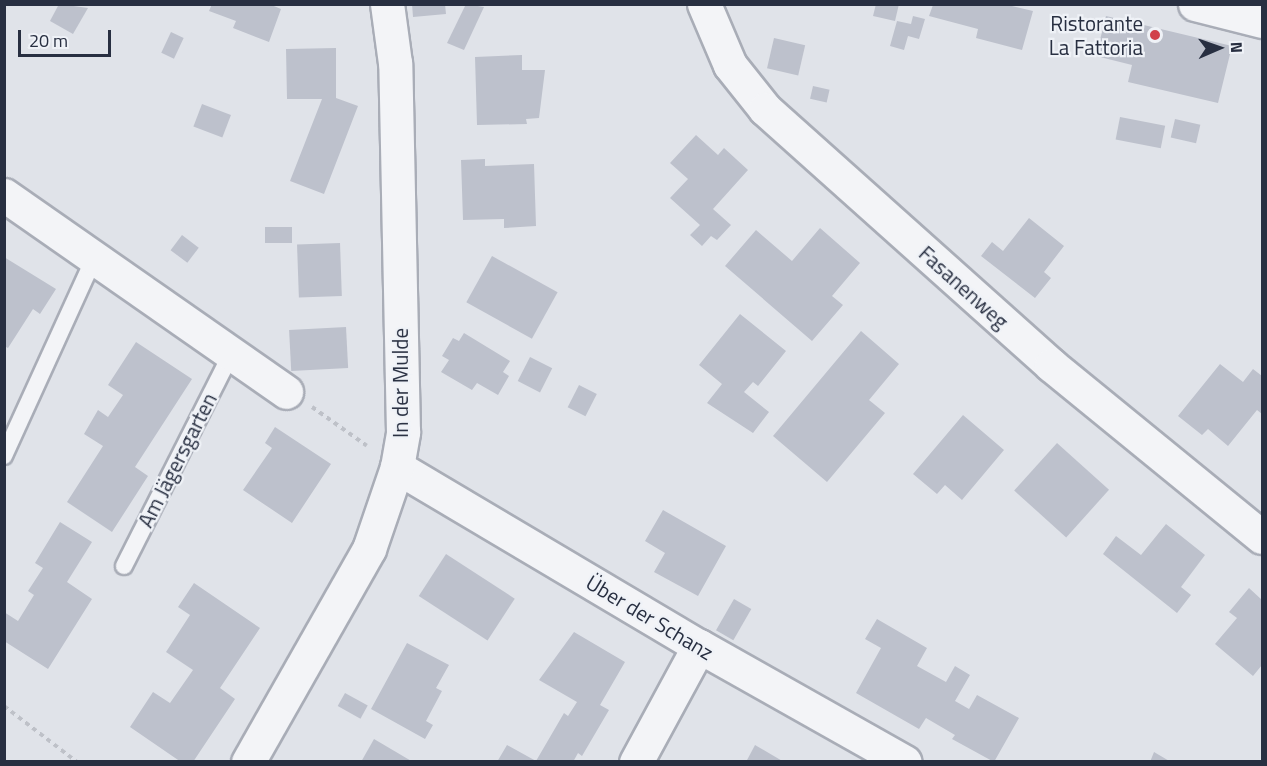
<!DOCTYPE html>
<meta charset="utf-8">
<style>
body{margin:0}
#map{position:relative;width:1267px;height:766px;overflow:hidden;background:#e0e3e9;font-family:"Titillium Web",sans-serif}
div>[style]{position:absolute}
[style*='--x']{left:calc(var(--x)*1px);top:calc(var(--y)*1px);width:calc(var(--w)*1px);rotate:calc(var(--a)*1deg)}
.building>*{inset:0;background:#bdc1cc;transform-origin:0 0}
.path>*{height:4px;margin-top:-2px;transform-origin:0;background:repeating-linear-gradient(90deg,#bec1c8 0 4.5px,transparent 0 9px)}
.roads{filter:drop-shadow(2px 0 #a9adb7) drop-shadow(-2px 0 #a9adb7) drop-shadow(0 2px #a9adb7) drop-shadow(0 -2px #a9adb7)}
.service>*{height:16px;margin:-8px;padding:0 8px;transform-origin:8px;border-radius:8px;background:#f3f4f7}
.minor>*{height:33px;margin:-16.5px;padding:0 16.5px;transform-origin:16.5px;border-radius:16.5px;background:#f3f4f7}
.tertiary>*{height:33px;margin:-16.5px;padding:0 16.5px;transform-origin:16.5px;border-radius:16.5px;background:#f3f4f7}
.dots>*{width:16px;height:16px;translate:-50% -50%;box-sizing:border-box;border:3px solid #eff2f7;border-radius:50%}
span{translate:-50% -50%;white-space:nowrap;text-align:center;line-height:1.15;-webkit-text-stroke:4.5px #eff2f7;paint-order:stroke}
.poi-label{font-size:21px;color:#282f41}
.right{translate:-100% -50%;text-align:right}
.street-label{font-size:21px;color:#282f41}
.frame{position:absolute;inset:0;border:6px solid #282f41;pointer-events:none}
.north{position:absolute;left:1189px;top:18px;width:60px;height:60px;-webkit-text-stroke:4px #eff2f7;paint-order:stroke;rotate:88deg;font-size:16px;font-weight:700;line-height:24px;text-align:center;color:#282f41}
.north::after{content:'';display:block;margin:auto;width:21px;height:27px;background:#282f41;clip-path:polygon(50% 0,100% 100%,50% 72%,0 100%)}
.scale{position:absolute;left:18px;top:30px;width:93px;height:27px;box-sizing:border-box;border:3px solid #282f41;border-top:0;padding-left:8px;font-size:18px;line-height:21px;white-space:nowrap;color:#282f41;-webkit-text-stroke:4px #eff2f7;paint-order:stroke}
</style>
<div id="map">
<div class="building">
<i style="clip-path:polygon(59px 4px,88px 8px,73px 34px,50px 21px)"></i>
<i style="clip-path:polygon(212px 4px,269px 4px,281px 9px,269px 42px,233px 28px,236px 21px,209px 11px)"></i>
<i style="clip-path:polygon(412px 4px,445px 4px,446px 14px,413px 17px)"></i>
<i style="clip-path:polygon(466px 4px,484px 7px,464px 50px,447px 43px)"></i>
<i style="clip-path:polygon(876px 4px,899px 4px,895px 21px,873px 16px)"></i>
<i style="clip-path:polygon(933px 5px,1008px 5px,1033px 11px,1022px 50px,976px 38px,978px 29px,929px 16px)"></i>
<i style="clip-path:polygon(913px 16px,925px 19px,919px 39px,908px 36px,904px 50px,890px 46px,897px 21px,911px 24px)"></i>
<i style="clip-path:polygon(1106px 16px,1232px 46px,1218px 103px,1128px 82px,1132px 65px,1096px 56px)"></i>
<i style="left:171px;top:32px;width:14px;height:23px;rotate:25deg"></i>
<i style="left:774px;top:38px;width:32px;height:31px;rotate:13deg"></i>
<i style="clip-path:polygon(336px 48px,336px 98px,358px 106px,324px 194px,290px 181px,322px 99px,287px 99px,286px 49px)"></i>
<i style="clip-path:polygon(522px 55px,522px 70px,545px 70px,539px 118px,526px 119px,527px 124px,477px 125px,475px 57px)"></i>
<i style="left:813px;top:86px;width:17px;height:13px;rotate:13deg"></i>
<i style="left:202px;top:104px;width:31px;height:24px;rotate:21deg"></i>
<i style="left:1120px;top:117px;width:46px;height:23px;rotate:11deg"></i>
<i style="left:1175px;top:119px;width:26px;height:19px;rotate:13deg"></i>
<i style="clip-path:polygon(696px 135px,718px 155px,724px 148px,748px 170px,713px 209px,731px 225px,717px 240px,711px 236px,702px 246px,690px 235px,700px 225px,670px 198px,688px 179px,670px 163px)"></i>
<i style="clip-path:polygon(485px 159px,485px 166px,534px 164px,536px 226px,504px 228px,504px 219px,463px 220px,461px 160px)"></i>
<i style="clip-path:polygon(1029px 218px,1064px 246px,1044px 272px,1051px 278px,1035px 298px,981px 256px,992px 242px,1003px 251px)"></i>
<i style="left:292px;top:227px;width:16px;height:27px;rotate:90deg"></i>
<i style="clip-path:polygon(820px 228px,860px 263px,832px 296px,843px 305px,812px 341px,725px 266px,756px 230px,792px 261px)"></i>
<i style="left:182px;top:235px;width:21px;height:19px;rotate:37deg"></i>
<i style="left:340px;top:243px;width:53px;height:43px;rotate:88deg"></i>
<i style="left:492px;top:256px;width:75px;height:53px;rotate:29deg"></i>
<i style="clip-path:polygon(4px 257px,56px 289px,40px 314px,33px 309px,8px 348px,4px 346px)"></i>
<i style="clip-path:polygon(740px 314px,786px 351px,758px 386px,753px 382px,744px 392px,769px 412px,753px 433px,707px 403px,722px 384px,699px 365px)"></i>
<i style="left:346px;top:327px;width:41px;height:57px;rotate:87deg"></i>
<i style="clip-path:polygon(861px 331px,899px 364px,869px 400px,885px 413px,827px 482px,773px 436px)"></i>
<i style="clip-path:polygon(464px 333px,510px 361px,503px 372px,509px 376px,498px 395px,477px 383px,472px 390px,441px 372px,449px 360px,442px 356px,453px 338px,459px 341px)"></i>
<i style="clip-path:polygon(136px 342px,192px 379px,135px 467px,148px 476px,112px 532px,67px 502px,103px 446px,84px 434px,98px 410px,108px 417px,123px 395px,108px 385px)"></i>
<i style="left:530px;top:357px;width:25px;height:27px;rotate:27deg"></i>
<i style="clip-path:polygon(1220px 364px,1243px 382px,1253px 369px,1262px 376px,1262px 414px,1257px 410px,1228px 446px,1208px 429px,1202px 435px,1178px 416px)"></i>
<i style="left:579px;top:385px;width:20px;height:25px;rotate:27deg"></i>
<i style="clip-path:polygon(963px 415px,1004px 450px,962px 500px,945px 485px,937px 494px,913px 474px)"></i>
<i style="clip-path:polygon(275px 427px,331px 464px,292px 523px,243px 490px,272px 448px,265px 443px)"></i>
<i style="left:1057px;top:443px;width:70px;height:64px;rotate:42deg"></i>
<i style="clip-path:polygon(663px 510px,726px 546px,698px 596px,654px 572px,665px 553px,645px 541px)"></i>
<i style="clip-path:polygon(60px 522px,92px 542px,67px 582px,92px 599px,48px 669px,4px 641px,4px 612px,18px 621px,34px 595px,28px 591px,43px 568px,35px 563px)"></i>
<i style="clip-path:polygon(1166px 524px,1205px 555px,1181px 587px,1191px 595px,1177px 613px,1103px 554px,1116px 536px,1141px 555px)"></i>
<i style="left:446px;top:554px;width:82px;height:50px;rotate:33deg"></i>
<i style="clip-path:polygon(194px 583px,260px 628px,220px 688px,235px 699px,193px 762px,181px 762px,130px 727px,153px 692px,170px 703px,193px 670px,166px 652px,190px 615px,178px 607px)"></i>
<i style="clip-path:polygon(1249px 588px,1262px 600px,1262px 665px,1253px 676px,1215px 644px,1237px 618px,1229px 612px)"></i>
<i style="left:734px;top:599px;width:20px;height:36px;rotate:30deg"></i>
<i style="clip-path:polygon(877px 619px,927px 648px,917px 666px,946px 682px,955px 666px,970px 675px,955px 701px,969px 709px,977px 695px,1019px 718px,994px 762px,952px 739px,955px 735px,926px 718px,919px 729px,856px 693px,881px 648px,865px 639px)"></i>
<i style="clip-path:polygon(574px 632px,625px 662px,600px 705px,609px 710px,582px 756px,578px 753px,573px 762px,497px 762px,507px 745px,536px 761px,564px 713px,568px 716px,577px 702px,539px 680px)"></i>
<i style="clip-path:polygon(407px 643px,449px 665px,436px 688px,442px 691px,426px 721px,433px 725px,425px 739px,371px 709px)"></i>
<i style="left:345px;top:693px;width:26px;height:15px;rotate:29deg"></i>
<i style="clip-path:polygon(374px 739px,413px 762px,361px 762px)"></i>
<i style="clip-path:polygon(755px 745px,784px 762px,746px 762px)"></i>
<i style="clip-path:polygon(1154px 752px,1171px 762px,1150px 762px)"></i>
</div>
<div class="path">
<i style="--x:312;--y:407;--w:67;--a:35.3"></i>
<i style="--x:4;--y:706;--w:92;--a:37.5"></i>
</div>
<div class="roads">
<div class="service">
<i style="--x:4;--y:456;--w:220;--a:-65.5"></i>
<i style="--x:124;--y:566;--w:237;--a:-63.2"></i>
</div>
<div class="minor">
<i style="--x:704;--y:4;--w:66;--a:66.9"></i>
<i style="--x:730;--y:65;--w:56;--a:51.5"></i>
<i style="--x:765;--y:109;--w:384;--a:41.8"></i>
<i style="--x:1051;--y:365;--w:272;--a:39.2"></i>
<i style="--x:4;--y:195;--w:344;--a:34.9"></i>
<i style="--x:397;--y:467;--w:351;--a:30.7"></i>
<i style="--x:699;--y:646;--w:236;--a:29.4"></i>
<i style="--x:248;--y:762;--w:245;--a:-60.4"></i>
<i style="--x:369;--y:549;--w:87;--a:-71.1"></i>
<i style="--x:397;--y:467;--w:36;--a:-80"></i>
<i style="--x:403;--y:432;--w:369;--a:-91.2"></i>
<i style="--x:395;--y:63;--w:60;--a:-97.7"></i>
<i style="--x:636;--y:762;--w:132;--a:-61.5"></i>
</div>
<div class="tertiary">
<i style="--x:1195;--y:4;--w:69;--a:14.2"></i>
</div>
</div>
<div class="dots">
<i style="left:1155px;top:35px;background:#d1414a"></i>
</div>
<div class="poi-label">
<span class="right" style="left:1143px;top:35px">Ristorante<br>La Fattoria</span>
</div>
<div class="street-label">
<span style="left:964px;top:287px;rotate:42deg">Fasanenweg</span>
<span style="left:400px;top:383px;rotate:-90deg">In der Mulde</span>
<span style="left:177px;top:460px;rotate:-63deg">Am Jägersgarten</span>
<span style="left:650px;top:617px;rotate:31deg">Über der Schanz</span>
</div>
<div class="frame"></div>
<div class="north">N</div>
<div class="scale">20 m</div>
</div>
